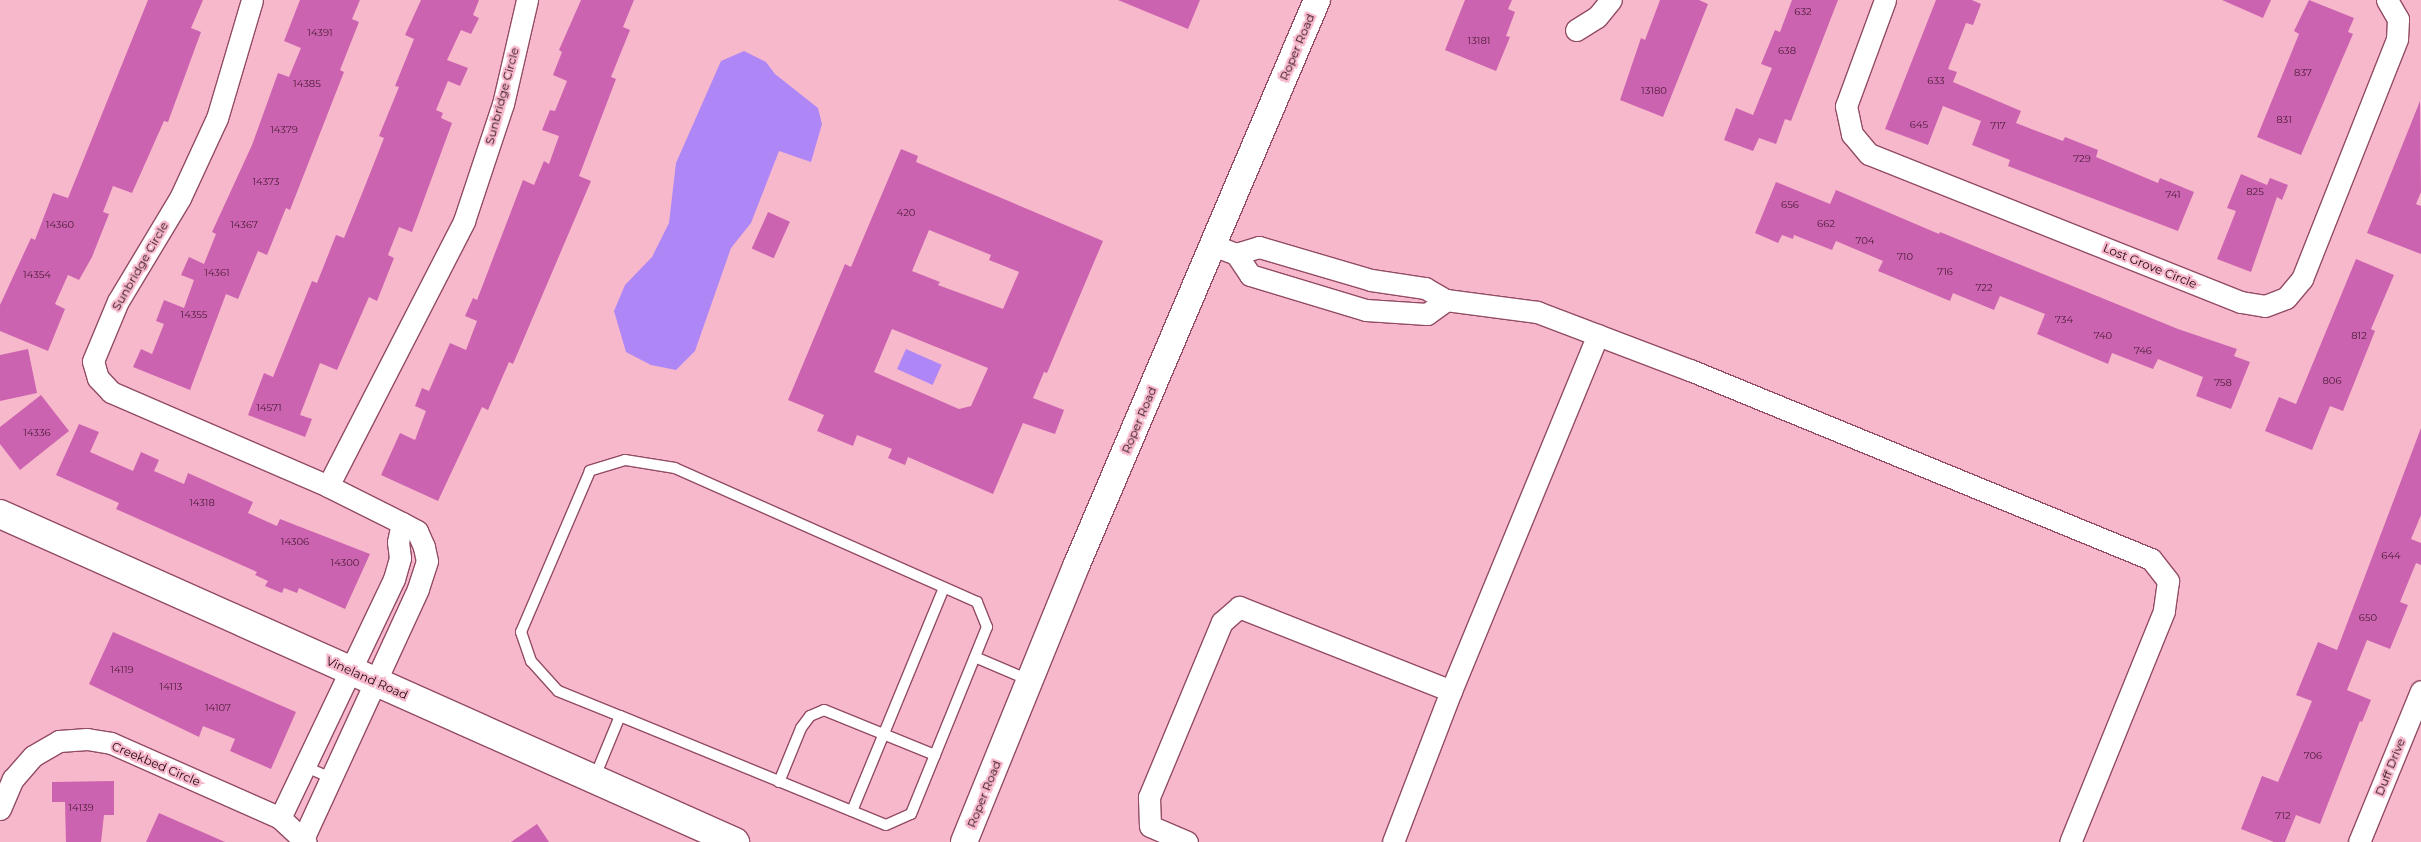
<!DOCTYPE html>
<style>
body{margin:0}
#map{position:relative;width:2421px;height:842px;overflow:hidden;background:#f8b8cc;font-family:Montserrat,sans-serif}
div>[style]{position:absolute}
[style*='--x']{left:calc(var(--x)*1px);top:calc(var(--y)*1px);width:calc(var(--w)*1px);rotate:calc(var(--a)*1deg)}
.water>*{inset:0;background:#ae86f6;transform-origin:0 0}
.building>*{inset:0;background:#cc63b0;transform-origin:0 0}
.roads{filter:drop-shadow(1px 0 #924c65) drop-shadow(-1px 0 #924c65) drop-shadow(0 1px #924c65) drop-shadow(0 -1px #924c65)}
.service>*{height:10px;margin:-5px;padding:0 5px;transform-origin:5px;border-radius:5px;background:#fff}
.minor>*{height:21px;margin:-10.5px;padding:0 10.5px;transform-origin:10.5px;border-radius:10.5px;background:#fff}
.tertiary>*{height:26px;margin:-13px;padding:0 13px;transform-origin:13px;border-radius:13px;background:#fff}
.secondary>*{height:28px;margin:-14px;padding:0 14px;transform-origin:14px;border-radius:14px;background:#fff}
span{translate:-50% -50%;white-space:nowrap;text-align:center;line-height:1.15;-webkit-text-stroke:4.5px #f8b8cc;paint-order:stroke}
.number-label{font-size:10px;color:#4a1c36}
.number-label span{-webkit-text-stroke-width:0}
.street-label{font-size:12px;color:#1e050e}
</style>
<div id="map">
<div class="water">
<i style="clip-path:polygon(744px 51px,766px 62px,775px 74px,818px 108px,822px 124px,811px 162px,779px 151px,751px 223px,731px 248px,695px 351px,676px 370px,651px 365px,626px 352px,614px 311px,625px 285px,652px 257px,669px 223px,676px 163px,721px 61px)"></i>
<i style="left:906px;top:349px;width:39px;height:22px;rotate:24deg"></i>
</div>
<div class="building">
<i style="clip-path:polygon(148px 0,203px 0,191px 28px,201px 32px,168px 122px,164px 121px,132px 193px,113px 186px,103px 212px,109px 214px,92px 257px,79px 280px,68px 275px,55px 304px,65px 309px,48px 351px,0 331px,0 305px,31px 238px,35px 240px,53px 193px,68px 198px)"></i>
<i style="clip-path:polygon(300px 0,360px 0,352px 19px,359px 22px,340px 70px,344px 72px,290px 210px,286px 208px,267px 255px,258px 251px,238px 299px,226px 294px,190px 390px,133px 367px,141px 349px,152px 354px,164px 324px,156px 321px,164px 300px,184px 308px,194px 280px,181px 275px,189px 257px,204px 264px,216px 234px,212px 232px,252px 145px,278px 73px,289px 77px,301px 48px,284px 41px)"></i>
<i style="clip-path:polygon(421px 0,479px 0,473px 15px,479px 18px,471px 34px,461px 30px,447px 60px,468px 68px,460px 86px,448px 81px,436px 110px,443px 113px,441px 118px,452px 123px,412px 232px,399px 227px,388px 255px,394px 258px,377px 301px,369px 297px,337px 370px,320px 363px,300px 415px,312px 419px,305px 437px,248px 415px,264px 373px,273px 377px,312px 281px,317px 283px,336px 235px,344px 238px,363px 191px,384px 138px,379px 136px,399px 87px,395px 86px,414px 39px,405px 35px)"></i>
<i style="clip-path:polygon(581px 0,634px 0,623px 27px,630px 30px,611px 77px,616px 79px,579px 176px,591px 181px,513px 364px,509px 362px,488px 410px,482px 407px,438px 501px,381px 475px,400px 433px,415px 440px,426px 411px,415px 406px,422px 388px,429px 391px,450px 343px,466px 350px,477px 321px,465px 316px,473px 298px,477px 300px,523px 180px,534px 185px,544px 161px,549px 164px,559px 136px,542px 130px,550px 110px,555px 111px,567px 81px,553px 75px,562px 52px,559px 50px)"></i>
<i style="clip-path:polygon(1118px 0,1200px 0,1188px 29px)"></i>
<i style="clip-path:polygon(1465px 0,1512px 0,1508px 9px,1515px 12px,1506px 36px,1510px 37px,1496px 71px,1445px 50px)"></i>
<i style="clip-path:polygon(1660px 0,1699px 0,1708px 4px,1663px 117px,1620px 100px,1641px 38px,1645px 40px)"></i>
<i style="clip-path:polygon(1792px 0,1838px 0,1791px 121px,1785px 119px,1776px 144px,1759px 138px,1753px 151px,1724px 140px,1736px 108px,1753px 115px,1772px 68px,1761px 64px,1775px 30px,1780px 32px)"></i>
<i style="clip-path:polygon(1936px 0,1972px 0,1981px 4px,1973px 25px,1966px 23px,1948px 69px,1957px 72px,1953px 82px,2021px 111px,2016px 123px,2063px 141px,2065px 137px,2098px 150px,2096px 157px,2158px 183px,2160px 178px,2194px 192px,2178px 231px,2008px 166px,2010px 160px,1972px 145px,1981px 121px,1943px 106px,1928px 145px,1885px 129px)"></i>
<i style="clip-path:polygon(2222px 0,2271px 0,2263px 18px)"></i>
<i style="clip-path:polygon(2309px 0,2354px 18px,2348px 32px,2353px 34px,2301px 155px,2257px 137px,2299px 34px,2294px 31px)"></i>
<i style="clip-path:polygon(2420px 101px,2421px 192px,2416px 204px,2421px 206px,2421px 254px,2367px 233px)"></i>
<i style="clip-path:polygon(evenodd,901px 149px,918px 156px,916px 162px,1103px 241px,1047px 373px,1044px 372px,1033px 398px,1064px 410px,1055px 434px,1023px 423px,993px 494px,908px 457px,905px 465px,888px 458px,892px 449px,857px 435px,853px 446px,817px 431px,824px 415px,788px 400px,845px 264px,851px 267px,901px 149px,929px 230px,991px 255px,989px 260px,1019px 272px,1003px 309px,938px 285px,940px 282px,912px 271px,929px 230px,901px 149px,892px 329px,988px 368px,971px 406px,959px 409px,874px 372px,892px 329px)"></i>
<i style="clip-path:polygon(2241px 174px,2267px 185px,2270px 178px,2288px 185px,2282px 200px,2277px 197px,2251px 272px,2217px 259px,2236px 211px,2227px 208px)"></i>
<i style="clip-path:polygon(1776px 182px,1830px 204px,1836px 190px,1939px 234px,1940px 232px,2178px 329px,2237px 349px,2234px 356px,2250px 362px,2231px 409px,2196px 396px,2203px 377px,2158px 359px,2153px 369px,2112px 353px,2108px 364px,2037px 334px,2045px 314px,2000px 296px,1994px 310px,1953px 293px,1950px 301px,1878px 271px,1883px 261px,1836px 241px,1832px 250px,1794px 235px,1793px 239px,1782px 235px,1778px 243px,1755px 233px)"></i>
<i style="left:768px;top:212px;width:24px;height:40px;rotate:24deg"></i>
<i style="clip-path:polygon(2356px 259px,2394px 275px,2371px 329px,2375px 331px,2343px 411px,2330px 406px,2312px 450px,2265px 431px,2279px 397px,2296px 404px)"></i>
<i style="clip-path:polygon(28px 349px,37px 393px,0 401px,0 355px)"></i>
<i style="clip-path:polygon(41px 395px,69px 431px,20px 470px,0 444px,0 427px)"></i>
<i style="clip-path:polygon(79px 424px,99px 432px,90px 452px,133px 471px,141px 452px,159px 460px,154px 471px,184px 484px,188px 473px,253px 502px,248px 513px,277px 526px,280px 519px,370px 554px,345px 609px,299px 588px,297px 593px,284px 588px,282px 593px,265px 586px,268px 581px,255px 575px,257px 572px,116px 509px,119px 503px,56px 475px)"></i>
<i style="clip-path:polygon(2421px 428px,2421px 515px,2411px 539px,2421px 543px,2421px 565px,2416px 563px,2400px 602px,2408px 605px,2390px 649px,2367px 640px,2347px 690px,2371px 700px,2362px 722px,2360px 721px,2320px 824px,2296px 815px,2285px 842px,2274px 842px,2241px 829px,2262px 776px,2278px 782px,2312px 701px,2296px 695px,2318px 642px,2337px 650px)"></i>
<i style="clip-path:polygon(113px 632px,296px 712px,271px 769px,230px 751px,235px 739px,203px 726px,199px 737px,89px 684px)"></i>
<i style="clip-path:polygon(114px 781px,114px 815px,104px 815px,101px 842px,66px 842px,65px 802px,52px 802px,52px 782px)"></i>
<i style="clip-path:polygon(159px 813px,225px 842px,146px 842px)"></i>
<i style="clip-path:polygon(537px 824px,549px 842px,511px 842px)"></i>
</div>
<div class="roads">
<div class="service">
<i style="--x:975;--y:657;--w:59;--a:23.1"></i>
<i style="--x:304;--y:766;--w:30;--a:24"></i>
<i style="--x:594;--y:779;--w:68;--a:-67.6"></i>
<i style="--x:620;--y:716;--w:287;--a:22.3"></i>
<i style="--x:886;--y:825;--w:27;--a:-24"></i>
<i style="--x:911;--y:814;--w:202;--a:-67.9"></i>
<i style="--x:987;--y:627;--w:27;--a:-112"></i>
<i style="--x:977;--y:602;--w:330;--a:-156.1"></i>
<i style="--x:675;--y:468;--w:51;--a:-170.9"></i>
<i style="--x:625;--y:460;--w:37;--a:163"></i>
<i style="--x:590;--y:471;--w:175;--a:113.2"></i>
<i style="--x:521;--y:632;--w:31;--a:71"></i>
<i style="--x:531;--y:661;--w:40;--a:48"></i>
<i style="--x:558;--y:691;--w:67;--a:22"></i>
<i style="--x:779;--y:782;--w:58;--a:-67.8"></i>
<i style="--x:801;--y:728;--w:15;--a:-53"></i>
<i style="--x:810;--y:716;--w:15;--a:-23"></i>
<i style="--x:824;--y:710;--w:120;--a:22.1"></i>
<i style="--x:852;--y:811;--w:241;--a:-67.6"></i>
</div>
<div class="minor">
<i style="--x:252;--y:0;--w:123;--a:106.5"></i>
<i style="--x:217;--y:118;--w:88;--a:114.8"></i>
<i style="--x:180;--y:198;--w:120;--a:121"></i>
<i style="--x:118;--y:301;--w:65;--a:112.6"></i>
<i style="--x:93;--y:361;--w:18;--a:74"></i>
<i style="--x:98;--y:378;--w:19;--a:47"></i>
<i style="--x:111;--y:392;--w:236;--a:23.4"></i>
<i style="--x:328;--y:486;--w:83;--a:26.6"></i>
<i style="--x:402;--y:523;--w:17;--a:28"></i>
<i style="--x:417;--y:531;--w:17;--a:66"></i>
<i style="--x:424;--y:547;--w:14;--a:78"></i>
<i style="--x:427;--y:561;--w:29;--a:108"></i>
<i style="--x:418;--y:589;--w:275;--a:114.7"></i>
<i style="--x:1885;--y:0;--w:113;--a:110.2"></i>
<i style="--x:1846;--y:106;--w:29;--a:78"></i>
<i style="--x:1852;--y:134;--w:26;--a:50"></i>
<i style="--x:1869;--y:154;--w:400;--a:21.7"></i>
<i style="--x:2241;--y:302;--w:24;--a:9"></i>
<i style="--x:2265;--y:306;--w:22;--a:-21"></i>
<i style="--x:2286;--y:298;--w:25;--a:-50"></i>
<i style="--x:2302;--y:279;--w:258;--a:-68.4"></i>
<i style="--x:2397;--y:39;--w:20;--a:-87"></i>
<i style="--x:2398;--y:19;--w:22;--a:-120"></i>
<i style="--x:1576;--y:30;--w:25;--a:-32"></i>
<i style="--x:1597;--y:17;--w:22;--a:-51"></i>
<i style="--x:1223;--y:249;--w:14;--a:21"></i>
<i style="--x:1236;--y:254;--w:25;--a:56"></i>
<i style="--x:1250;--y:275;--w:121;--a:16.8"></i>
<i style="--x:1366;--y:310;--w:61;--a:3.8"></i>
<i style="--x:1427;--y:314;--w:24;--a:-36"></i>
<i style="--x:1236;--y:254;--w:24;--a:-17"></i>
<i style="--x:1259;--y:247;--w:117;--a:16.4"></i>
<i style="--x:1371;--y:280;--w:55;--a:8.4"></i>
<i style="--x:1425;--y:288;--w:24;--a:30"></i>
<i style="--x:1446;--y:300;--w:92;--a:7.5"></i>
<i style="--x:1537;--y:312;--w:164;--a:20.8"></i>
<i style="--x:1690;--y:370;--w:498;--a:22.3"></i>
<i style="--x:2151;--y:559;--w:28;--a:52"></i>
<i style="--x:2168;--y:581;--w:30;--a:98"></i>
<i style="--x:2164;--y:611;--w:249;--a:112.1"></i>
<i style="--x:328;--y:486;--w:298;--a:-62.8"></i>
<i style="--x:464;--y:221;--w:123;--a:-71.6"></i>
<i style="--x:503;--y:104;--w:107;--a:-77"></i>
<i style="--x:0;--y:809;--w:33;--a:-67"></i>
<i style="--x:13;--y:779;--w:30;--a:-49"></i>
<i style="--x:33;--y:756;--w:30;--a:-30"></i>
<i style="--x:59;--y:741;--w:28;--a:-4"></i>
<i style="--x:87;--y:739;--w:24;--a:9"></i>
<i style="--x:111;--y:743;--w:185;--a:23.9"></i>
<i style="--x:280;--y:818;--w:35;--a:43"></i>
<i style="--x:280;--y:818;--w:265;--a:-64.5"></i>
<i style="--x:394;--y:579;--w:22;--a:-74"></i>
<i style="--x:400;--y:558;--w:16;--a:-97"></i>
<i style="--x:398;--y:542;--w:19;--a:-78"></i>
<i style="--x:1187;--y:842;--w:40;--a:-156.6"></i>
<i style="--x:1150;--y:826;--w:29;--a:-92"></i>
<i style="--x:1149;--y:797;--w:190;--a:-67.4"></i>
<i style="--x:1222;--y:622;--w:23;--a:-41"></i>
<i style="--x:1239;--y:607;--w:228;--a:21.6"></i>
<i style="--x:1393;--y:842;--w:162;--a:-69"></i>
<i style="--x:1451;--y:691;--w:385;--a:-67.6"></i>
<i style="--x:2359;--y:842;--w:163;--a:-67.7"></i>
</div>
<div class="tertiary">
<i style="--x:964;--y:842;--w:300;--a:-67.9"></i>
<i style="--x:1077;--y:564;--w:613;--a:-66.95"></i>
</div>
<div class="secondary">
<i style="--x:0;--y:514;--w:805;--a:24.05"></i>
</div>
</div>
<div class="number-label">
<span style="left:1803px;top:12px">632</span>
<span style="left:320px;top:33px">14391</span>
<span style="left:1479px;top:41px">13181</span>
<span style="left:1787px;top:51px">638</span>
<span style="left:2303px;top:73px">837</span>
<span style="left:1936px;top:81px">633</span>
<span style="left:307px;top:84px">14385</span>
<span style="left:1654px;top:91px">13180</span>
<span style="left:2284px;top:120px">831</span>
<span style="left:1919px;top:125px">645</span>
<span style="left:1998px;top:126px">717</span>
<span style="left:284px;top:130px">14379</span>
<span style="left:2082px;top:159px">729</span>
<span style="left:266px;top:182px">14373</span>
<span style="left:2255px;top:192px">825</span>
<span style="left:2173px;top:195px">741</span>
<span style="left:1790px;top:205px">656</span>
<span style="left:906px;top:213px">420</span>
<span style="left:1826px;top:224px">662</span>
<span style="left:60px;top:225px">14360</span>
<span style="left:244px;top:225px">14367</span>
<span style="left:1865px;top:241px">704</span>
<span style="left:1905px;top:257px">710</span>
<span style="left:1945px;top:272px">716</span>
<span style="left:217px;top:273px">14361</span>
<span style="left:37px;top:275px">14354</span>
<span style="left:1984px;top:288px">722</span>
<span style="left:194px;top:315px">14355</span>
<span style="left:2064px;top:320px">734</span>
<span style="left:2103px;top:336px">740</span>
<span style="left:2359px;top:336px">812</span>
<span style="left:2143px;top:351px">746</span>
<span style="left:2332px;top:381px">806</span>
<span style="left:2223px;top:383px">758</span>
<span style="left:269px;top:408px">14571</span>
<span style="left:37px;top:433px">14336</span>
<span style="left:202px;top:503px">14318</span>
<span style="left:295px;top:542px">14306</span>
<span style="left:2391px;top:556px">644</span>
<span style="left:345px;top:563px">14300</span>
<span style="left:2368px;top:618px">650</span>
<span style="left:122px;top:670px">14119</span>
<span style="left:171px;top:687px">14113</span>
<span style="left:218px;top:708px">14107</span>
<span style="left:2313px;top:756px">706</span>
<span style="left:81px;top:808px">14139</span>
<span style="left:2283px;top:816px">712</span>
</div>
<div class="street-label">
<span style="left:1297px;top:47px;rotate:-67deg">Roper Road</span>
<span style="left:502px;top:96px;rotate:-75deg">Sunbridge Circle</span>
<span style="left:140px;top:266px;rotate:-60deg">Sunbridge Circle</span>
<span style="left:2150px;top:266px;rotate:22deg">Lost Grove Circle</span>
<span style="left:1139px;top:420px;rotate:-67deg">Roper Road</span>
<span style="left:367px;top:678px;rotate:24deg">Vineland Road</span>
<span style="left:156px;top:764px;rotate:23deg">Creekbed Circle</span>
<span style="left:2390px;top:767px;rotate:-68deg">Duff Drive</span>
<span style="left:984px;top:794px;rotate:-68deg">Roper Road</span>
</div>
</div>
